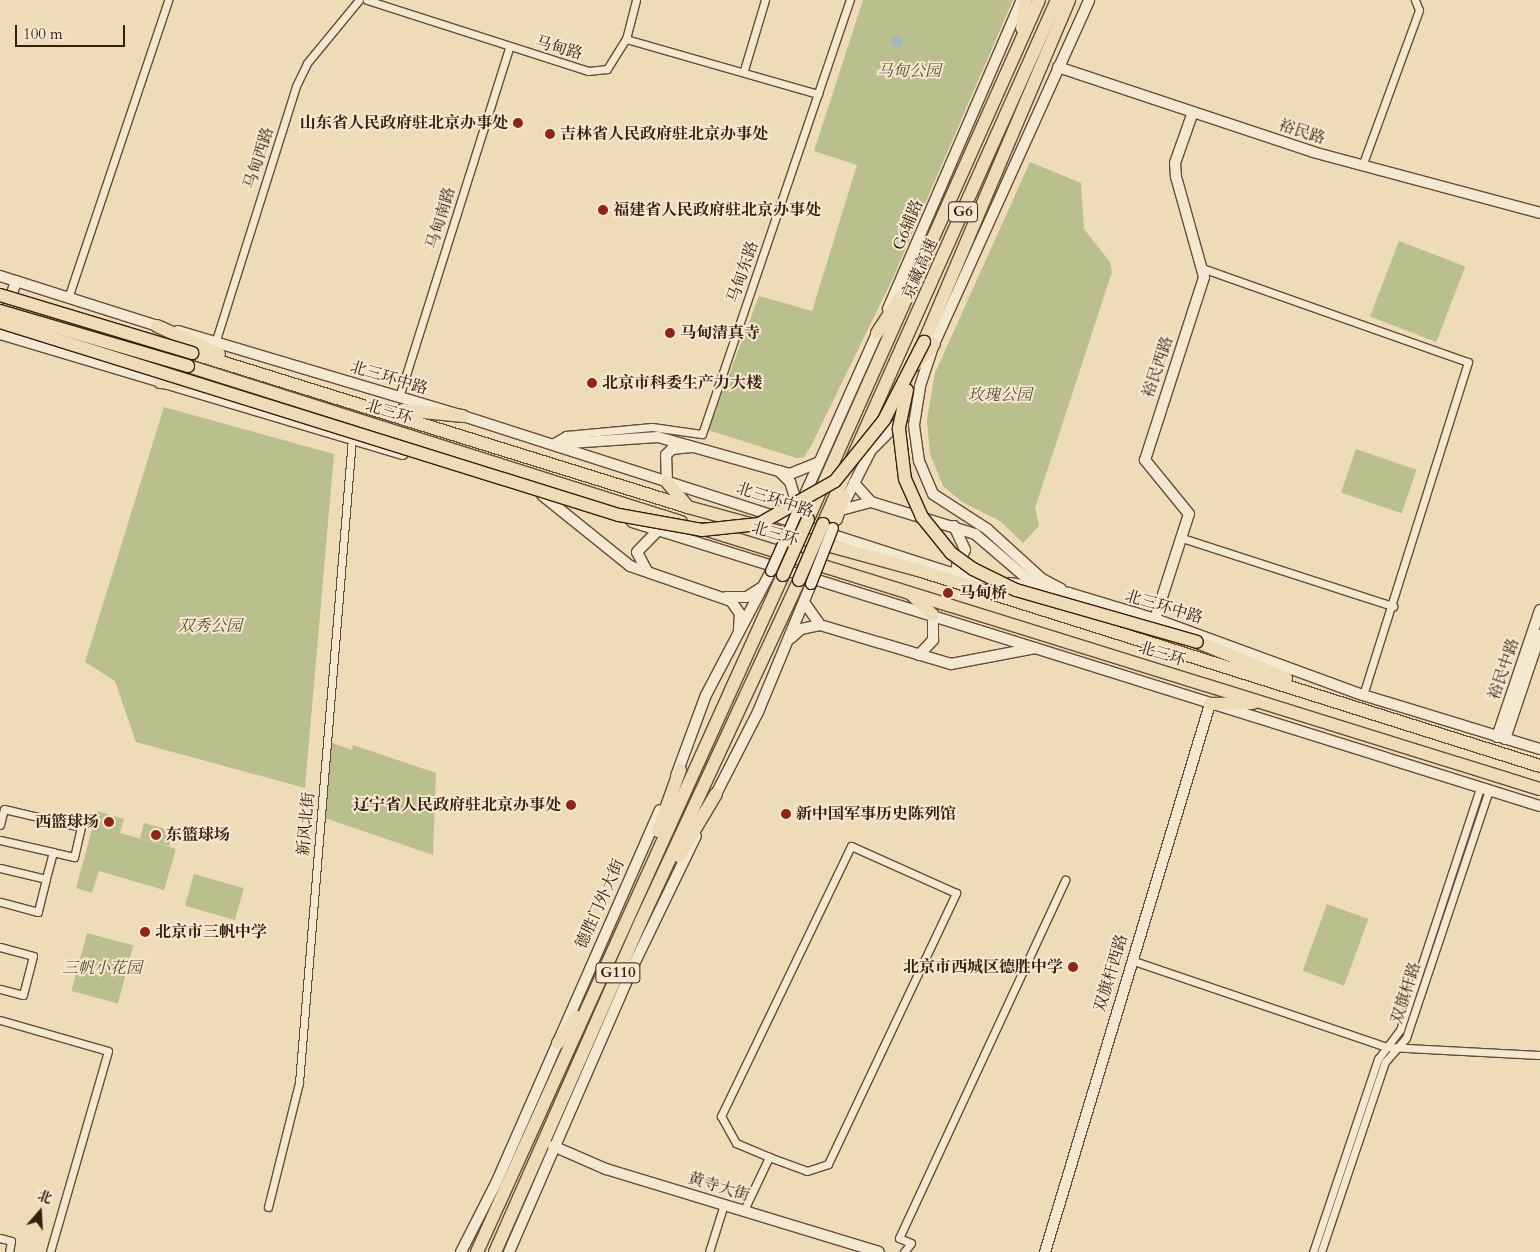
<!DOCTYPE html>
<meta charset="utf-8">
<style>
body{margin:0}
#map{position:relative;width:1540px;height:1252px;overflow:hidden;background:#eedbb8;font-family:Cardo,"Noto Serif SC",serif}
div>[style]{position:absolute}
[style*='--x']{left:calc(var(--x)*1px);top:calc(var(--y)*1px);width:calc(var(--w)*1px);rotate:calc(var(--a)*1deg)}
.green>*{inset:0;background:#b9c08e;transform-origin:0 0}
.water>*{inset:0;background:#9fb8bb}
.round{border-radius:50%}
.roads{filter:drop-shadow(1px 0 #664c37) drop-shadow(-1px 0 #664c37) drop-shadow(0 1px #664c37) drop-shadow(0 -1px #664c37)}
.street>*{height:7px;margin:-3.5px;padding:0 3.5px;transform-origin:3.5px;border-radius:3.5px;background:#f4e8d1}
.secondary>*{height:10px;margin:-5px;padding:0 5px;transform-origin:5px;border-radius:5px;background:#f4e8d1}
.highway>*{height:12px;margin:-6px;padding:0 6px;transform-origin:6px;border-radius:6px;background:#eedbb8}
.bridges{filter:drop-shadow(1px 0 #391c0c) drop-shadow(-1px 0 #391c0c) drop-shadow(0 1px #391c0c) drop-shadow(0 -1px #391c0c)}
.secondary-bridge>*{height:10px;margin:-5px;padding:0 5px;transform-origin:5px;border-radius:5px;background:#f4e8d1}
.highway-bridge>*{height:12px;margin:-6px;padding:0 6px;transform-origin:6px;border-radius:6px;background:#eedbb8}
.dots>*{width:14px;height:14px;translate:-50% -50%;box-sizing:border-box;border:2px solid #f4e8d1;border-radius:50%}
span{translate:-50% -50%;white-space:nowrap;text-align:center;line-height:1.15;-webkit-text-stroke:4px #f4e8d1;paint-order:stroke}
.shield-label span{padding:1px 4px;background:#f4e8d1;border:1px solid;border-radius:4px;-webkit-text-stroke-width:0}
.shield-label{font-size:15px;color:#391c0c;font-weight:700}
.street-label{font-size:16px;color:#391c0c}
.park-label{font-size:16px;color:#5f4d33;font-style:italic}
.poi-label{font-size:16px;color:#391c0c;font-weight:700}
.right{translate:-100% -50%;text-align:right}
.left{translate:0 -50%;text-align:left}
.north{position:absolute;left:15px;top:1187px;width:50px;height:50px;-webkit-text-stroke:4px #f4e8d1;paint-order:stroke;rotate:19deg;font-size:14px;font-weight:700;line-height:20px;text-align:center;color:#391c0c}
.north::after{content:'';display:block;margin:auto;width:18px;height:22px;background:#391c0c;clip-path:polygon(50% 0,100% 100%,50% 72%,0 100%)}
.scale{position:absolute;left:15px;top:25px;width:110px;height:22px;box-sizing:border-box;border:2px solid #391c0c;border-top:0;padding-left:6px;font-size:15px;line-height:18px;white-space:nowrap;color:#391c0c;-webkit-text-stroke:4px #f4e8d1;paint-order:stroke}
</style>
<div id="map">
<div class="green">
<i style="clip-path:polygon(863px 0,1013px 0,892px 280px,811px 446px,804px 457px,796px 458px,708px 430px,759px 296px,812px 311px,857px 165px,814px 151px)"></i>
<i style="clip-path:polygon(1030px 162px,1081px 183px,1084px 229px,1110px 262px,1112px 272px,1035px 508px,1039px 526px,1023px 543px,1000px 521px,962px 502px,943px 486px,930px 454px,927px 420px,935px 373px)"></i>
<i style="left:1399px;top:241px;width:71px;height:81px;rotate:21deg"></i>
<i style="clip-path:polygon(164px 407px,334px 454px,305px 788px,136px 742px,115px 681px,85px 662px)"></i>
<i style="left:1356px;top:449px;width:64px;height:46px;rotate:19deg"></i>
<i style="clip-path:polygon(330px 742px,352px 750px,353px 745px,436px 773px,433px 855px,325px 818px)"></i>
<i style="clip-path:polygon(97px 811px,124px 819px,120px 833px,176px 849px,164px 890px,99px 871px,92px 893px,76px 888px)"></i>
<i style="left:144px;top:823px;width:30px;height:16px;rotate:15deg"></i>
<i style="left:194px;top:874px;width:52px;height:33px;rotate:16deg"></i>
<i style="left:1327px;top:904px;width:44px;height:71px;rotate:20deg"></i>
<i style="left:87px;top:933px;width:48px;height:60px;rotate:15deg"></i>
</div>
<div class="water">
<i class="round" style="left:891.5px;top:35.5px;width:11px;height:11px"></i>
</div>
<div class="roads">
<div class="street">
<i style="--x:367;--y:0;--w:232;--a:17.8"></i>
<i style="--x:588;--y:71;--w:19;--a:-6"></i>
<i style="--x:607;--y:69;--w:36;--a:-58"></i>
<i style="--x:626;--y:39;--w:200;--a:16"></i>
<i style="--x:626;--y:39;--w:40;--a:-75.6"></i>
<i style="--x:744;--y:70;--w:73;--a:-73.3"></i>
<i style="--x:1362;--y:166;--w:166;--a:-69.9"></i>
<i style="--x:1419;--y:10;--w:11;--a:-112"></i>
<i style="--x:1202;--y:268;--w:282;--a:19.5"></i>
<i style="--x:1468;--y:362;--w:349;--a:107.5"></i>
<i style="--x:68;--y:298;--w:314;--a:-71.4"></i>
<i style="--x:216;--y:340;--w:266;--a:-72.5"></i>
<i style="--x:296;--y:86;--w:25;--a:-64"></i>
<i style="--x:307;--y:63;--w:82;--a:-50.5"></i>
<i style="--x:399;--y:397;--w:366;--a:-72.5"></i>
<i style="--x:552;--y:443;--w:16;--a:-30"></i>
<i style="--x:566;--y:435;--w:86;--a:-5.3"></i>
<i style="--x:652;--y:427;--w:50;--a:8"></i>
<i style="--x:702;--y:434;--w:459;--a:-71.2"></i>
<i style="--x:1182;--y:538;--w:222;--a:17.9"></i>
<i style="--x:0;--y:825;--w:16;--a:-76"></i>
<i style="--x:4;--y:809;--w:79;--a:13.2"></i>
<i style="--x:81;--y:827;--w:31;--a:103"></i>
<i style="--x:74;--y:857;--w:22;--a:-167"></i>
<i style="--x:0;--y:840;--w:54;--a:12.8"></i>
<i style="--x:53;--y:852;--w:28;--a:105"></i>
<i style="--x:0;--y:868;--w:47;--a:13.4"></i>
<i style="--x:46;--y:879;--w:34;--a:104"></i>
<i style="--x:38;--y:912;--w:39;--a:-165"></i>
<i style="--x:0;--y:947;--w:34;--a:15"></i>
<i style="--x:33;--y:956;--w:40;--a:104.4"></i>
<i style="--x:23;--y:995;--w:24;--a:-165"></i>
<i style="--x:1131;--y:960;--w:270;--a:18.8"></i>
<i style="--x:1387;--y:1047;--w:153;--a:3"></i>
<i style="--x:0;--y:1020;--w:112;--a:16"></i>
<i style="--x:108;--y:1051;--w:209;--a:106.1"></i>
<i style="--x:268;--y:1207;--w:128;--a:-76"></i>
<i style="--x:299;--y:1083;--w:646;--a:-85.3"></i>
<i style="--x:744;--y:1210;--w:59;--a:-64.7"></i>
<i style="--x:769;--y:1157;--w:40;--a:20.2"></i>
<i style="--x:807;--y:1171;--w:22;--a:-18"></i>
<i style="--x:828;--y:1164;--w:300;--a:-64.7"></i>
<i style="--x:956;--y:893;--w:115;--a:-155.9"></i>
<i style="--x:851;--y:846;--w:300;--a:115.7"></i>
<i style="--x:721;--y:1116;--w:31;--a:61"></i>
<i style="--x:736;--y:1143;--w:36;--a:23"></i>
<i style="--x:0;--y:1238;--w:11;--a:15"></i>
<i style="--x:11;--y:1241;--w:11;--a:100"></i>
<i style="--x:709;--y:1252;--w:50;--a:-72.6"></i>
<i style="--x:904;--y:1252;--w:11;--a:-52"></i>
<i style="--x:911;--y:1243;--w:13;--a:-157"></i>
<i style="--x:899;--y:1238;--w:395;--a:-65.1"></i>
<i style="--x:1313;--y:1252;--w:204;--a:-71.4"></i>
<i style="--x:1378;--y:1059;--w:36;--a:-53"></i>
<i style="--x:1400;--y:1030;--w:252;--a:-71.7"></i>
<i style="--x:1321;--y:1252;--w:200;--a:-71.4"></i>
<i style="--x:1385;--y:1062;--w:32;--a:-49"></i>
<i style="--x:1406;--y:1038;--w:258;--a:-71.5"></i>
</div>
<div class="secondary">
<i style="--x:1058;--y:67;--w:269;--a:18.4"></i>
<i style="--x:1313;--y:152;--w:235;--a:15"></i>
<i style="--x:0;--y:276;--w:172;--a:17.6"></i>
<i style="--x:888;--y:309;--w:337;--a:-66.6"></i>
<i style="--x:4;--y:318;--w:39;--a:-72"></i>
<i style="--x:178;--y:331;--w:297;--a:16.6"></i>
<i style="--x:463;--y:416;--w:509;--a:17.83"></i>
<i style="--x:948;--y:572;--w:39;--a:10"></i>
<i style="--x:0;--y:334;--w:420;--a:16.6"></i>
<i style="--x:555;--y:444;--w:103;--a:-3.9"></i>
<i style="--x:658;--y:437;--w:137;--a:15.7"></i>
<i style="--x:790;--y:474;--w:31;--a:-22"></i>
<i style="--x:779;--y:471;--w:16;--a:45"></i>
<i style="--x:790;--y:482;--w:28;--a:72"></i>
<i style="--x:667;--y:482;--w:27;--a:-92"></i>
<i style="--x:666;--y:455;--w:8;--a:-45"></i>
<i style="--x:672;--y:449;--w:20;--a:-6"></i>
<i style="--x:854;--y:483;--w:25;--a:48"></i>
<i style="--x:542;--y:495;--w:113;--a:38.9"></i>
<i style="--x:630;--y:566;--w:107;--a:19.1"></i>
<i style="--x:731;--y:601;--w:16;--a:55"></i>
<i style="--x:740;--y:614;--w:16;--a:94"></i>
<i style="--x:802;--y:501;--w:191;--a:-65.9"></i>
<i style="--x:843;--y:505;--w:62;--a:-63"></i>
<i style="--x:871;--y:450;--w:44;--a:-45"></i>
<i style="--x:841;--y:510;--w:31;--a:-15"></i>
<i style="--x:871;--y:502;--w:109;--a:17.1"></i>
<i style="--x:975;--y:534;--w:83;--a:40.6"></i>
<i style="--x:632;--y:522;--w:951;--a:17.37"></i>
<i style="--x:954;--y:526;--w:26;--a:65"></i>
<i style="--x:965;--y:550;--w:18;--a:117"></i>
<i style="--x:647;--y:571;--w:21;--a:-118"></i>
<i style="--x:637;--y:552;--w:30;--a:-46"></i>
<i style="--x:1010;--y:583;--w:60;--a:9.6"></i>
<i style="--x:1069;--y:593;--w:90;--a:16.8"></i>
<i style="--x:1155;--y:619;--w:221;--a:20.1"></i>
<i style="--x:1363;--y:695;--w:185;--a:17"></i>
<i style="--x:1061;--y:589;--w:21;--a:-152"></i>
<i style="--x:1042;--y:579;--w:74;--a:-137.7"></i>
<i style="--x:987;--y:529;--w:64;--a:-147.1"></i>
<i style="--x:933;--y:494;--w:36;--a:-113"></i>
<i style="--x:919;--y:461;--w:36;--a:-98"></i>
<i style="--x:914;--y:425;--w:39;--a:-81"></i>
<i style="--x:920;--y:386;--w:44;--a:-71.6"></i>
<i style="--x:934;--y:344;--w:377;--a:-65.7"></i>
<i style="--x:726;--y:597;--w:21;--a:0"></i>
<i style="--x:747;--y:597;--w:17;--a:-33"></i>
<i style="--x:804;--y:602;--w:28;--a:55"></i>
<i style="--x:1155;--y:619;--w:110;--a:-72.1"></i>
<i style="--x:1189;--y:514;--w:70;--a:-129.2"></i>
<i style="--x:1145;--y:460;--w:192;--a:-72.1"></i>
<i style="--x:1204;--y:277;--w:104;--a:-105.6"></i>
<i style="--x:1176;--y:177;--w:14;--a:-94"></i>
<i style="--x:1175;--y:163;--w:54;--a:-70.6"></i>
<i style="--x:791;--y:638;--w:13;--a:-42"></i>
<i style="--x:801;--y:629;--w:19;--a:-12"></i>
<i style="--x:820;--y:625;--w:137;--a:16.6"></i>
<i style="--x:951;--y:664;--w:86;--a:-10.7"></i>
<i style="--x:919;--y:655;--w:21;--a:-47"></i>
<i style="--x:933;--y:640;--w:25;--a:-90"></i>
<i style="--x:1497;--y:737;--w:134;--a:-71.3"></i>
<i style="--x:1505;--y:739;--w:110;--a:-71.4"></i>
<i style="--x:676;--y:776;--w:86;--a:-69.7"></i>
<i style="--x:706;--y:695;--w:140;--a:-62.3"></i>
<i style="--x:713;--y:800;--w:99;--a:-62.9"></i>
<i style="--x:758;--y:712;--w:139;--a:-67.5"></i>
<i style="--x:553;--y:1146;--w:58;--a:23.5"></i>
<i style="--x:606;--y:1169;--w:285;--a:16.9"></i>
<i style="--x:461;--y:1252;--w:80;--a:-63.1"></i>
<i style="--x:497;--y:1181;--w:405;--a:-66.3"></i>
<i style="--x:509;--y:1252;--w:314;--a:-66.5"></i>
<i style="--x:634;--y:964;--w:142;--a:-64.2"></i>
<i style="--x:1045;--y:1252;--w:572;--a:-73.24"></i>
</div>
<div class="highway">
<i style="--x:1022;--y:28;--w:28;--a:-82"></i>
<i style="--x:157;--y:326;--w:68;--a:24.3"></i>
<i style="--x:877;--y:333;--w:45;--a:-56.7"></i>
<i style="--x:924;--y:342;--w:371;--a:-67"></i>
<i style="--x:192;--y:353;--w:519;--a:17.25"></i>
<i style="--x:688;--y:507;--w:238;--a:15.3"></i>
<i style="--x:918;--y:570;--w:652;--a:17.49"></i>
<i style="--x:915;--y:365;--w:28;--a:-48"></i>
<i style="--x:188;--y:366;--w:517;--a:17.56"></i>
<i style="--x:160;--y:382;--w:30;--a:4"></i>
<i style="--x:403;--y:410;--w:60;--a:5.7"></i>
<i style="--x:667;--y:482;--w:33;--a:50"></i>
<i style="--x:808;--y:519;--w:568;--a:-66.01"></i>
<i style="--x:836;--y:519;--w:24;--a:-71"></i>
<i style="--x:823;--y:524;--w:574;--a:-65.94"></i>
<i style="--x:704;--y:529;--w:875;--a:17.28"></i>
<i style="--x:912;--y:595;--w:29;--a:44"></i>
<i style="--x:1197;--y:642;--w:96;--a:22"></i>
<i style="--x:1210;--y:704;--w:43;--a:-1.3"></i>
<i style="--x:658;--y:831;--w:65;--a:-70.2"></i>
<i style="--x:679;--y:856;--w:72;--a:-59.2"></i>
<i style="--x:558;--y:1043;--w:32;--a:-55"></i>
<i style="--x:477;--y:1252;--w:743;--a:-65.68"></i>
<i style="--x:495;--y:1252;--w:362;--a:-66.2"></i>
<i style="--x:641;--y:921;--w:376;--a:-65.1"></i>
</div>
</div>
<div class="bridges">
<div class="secondary-bridge">
<i style="--x:771;--y:571;--w:61;--a:-65.9"></i>
<i style="--x:811;--y:584;--w:60;--a:-68.6"></i>
</div>
<div class="highway-bridge">
<i style="--x:0;--y:295;--w:201;--a:16.8"></i>
<i style="--x:0;--y:311;--w:196;--a:16.3"></i>
<i style="--x:0;--y:322;--w:648;--a:17.32"></i>
<i style="--x:619;--y:515;--w:84;--a:10.2"></i>
<i style="--x:702;--y:530;--w:57;--a:-6"></i>
<i style="--x:759;--y:524;--w:87;--a:-29.5"></i>
<i style="--x:835;--y:481;--w:78;--a:-51.2"></i>
<i style="--x:884;--y:420;--w:88;--a:-62.9"></i>
<i style="--x:907;--y:390;--w:40;--a:102"></i>
<i style="--x:899;--y:429;--w:50;--a:83.2"></i>
<i style="--x:905;--y:479;--w:42;--a:65.9"></i>
<i style="--x:922;--y:517;--w:46;--a:51.1"></i>
<i style="--x:951;--y:553;--w:27;--a:36"></i>
<i style="--x:973;--y:569;--w:48;--a:26"></i>
<i style="--x:1016;--y:590;--w:188;--a:16"></i>
<i style="--x:783;--y:575;--w:61;--a:-65.9"></i>
<i style="--x:799;--y:580;--w:61;--a:-66.8"></i>
</div>
</div>
<div class="dots">
<i style="left:518px;top:123px;background:#8f2418"></i>
<i style="left:550px;top:134px;background:#8f2418"></i>
<i style="left:603px;top:210px;background:#8f2418"></i>
<i style="left:670px;top:333px;background:#8f2418"></i>
<i style="left:592px;top:383px;background:#8f2418"></i>
<i style="left:948px;top:593px;background:#8f2418"></i>
<i style="left:571px;top:805px;background:#8f2418"></i>
<i style="left:786px;top:814px;background:#8f2418"></i>
<i style="left:109px;top:822px;background:#8f2418"></i>
<i style="left:156px;top:835px;background:#8f2418"></i>
<i style="left:145px;top:932px;background:#8f2418"></i>
<i style="left:1073px;top:967px;background:#8f2418"></i>
</div>
<div class="shield-label">
<span style="left:963px;top:212px">G6</span>
<span style="left:618px;top:973px">G110</span>
</div>
<div class="street-label">
<span style="left:559px;top:48px;rotate:16deg">马甸路</span>
<span style="left:1302px;top:132px;rotate:18deg">裕民路</span>
<span style="left:259px;top:158px;rotate:-72deg">马甸西路</span>
<span style="left:441px;top:218px;rotate:-73deg">马甸南路</span>
<span style="left:908px;top:225px;rotate:-67deg">G6辅路</span>
<span style="left:920px;top:269px;rotate:-66deg">京藏高速</span>
<span style="left:743px;top:272px;rotate:-71deg">马甸东路</span>
<span style="left:1158px;top:367px;rotate:-71deg">裕民西路</span>
<span style="left:389px;top:378px;rotate:17deg">北三环中路</span>
<span style="left:389px;top:412px;rotate:17deg">北三环</span>
<span style="left:775px;top:500px;rotate:18deg">北三环中路</span>
<span style="left:775px;top:534px;rotate:17deg">北三环</span>
<span style="left:1164px;top:607px;rotate:17deg">北三环中路</span>
<span style="left:1162px;top:654px;rotate:17deg">北三环</span>
<span style="left:1504px;top:669px;rotate:-71deg">裕民中路</span>
<span style="left:306px;top:824px;rotate:-85deg">新风北街</span>
<span style="left:600px;top:904px;rotate:-66deg">德胜门外大街</span>
<span style="left:1111px;top:973px;rotate:-73deg">双旗杆西路</span>
<span style="left:1406px;top:993px;rotate:-72deg">双旗杆路</span>
<span style="left:719px;top:1187px;rotate:17deg">黄寺大街</span>
</div>
<div class="park-label">
<span style="left:909px;top:71px">马甸公园</span>
<span style="left:1000px;top:395px">玫瑰公园</span>
<span style="left:210px;top:626px">双秀公园</span>
<span style="left:102px;top:968px">三帆小花园</span>
</div>
<div class="poi-label">
<span class="right" style="left:508px;top:123px">山东省人民政府驻北京办事处</span>
<span class="left" style="left:560px;top:134px">吉林省人民政府驻北京办事处</span>
<span class="left" style="left:613px;top:210px">福建省人民政府驻北京办事处</span>
<span class="left" style="left:680px;top:333px">马甸清真寺</span>
<span class="left" style="left:602px;top:383px">北京市科委生产力大楼</span>
<span class="left" style="left:959px;top:593px">马甸桥</span>
<span class="right" style="left:561px;top:805px">辽宁省人民政府驻北京办事处</span>
<span class="left" style="left:796px;top:814px">新中国军事历史陈列馆</span>
<span class="right" style="left:99px;top:822px">西篮球场</span>
<span class="left" style="left:166px;top:835px">东篮球场</span>
<span class="left" style="left:155px;top:932px">北京市三帆中学</span>
<span class="right" style="left:1063px;top:967px">北京市西城区德胜中学</span>
</div>
<div class="north">北</div>
<div class="scale">100 m</div>
</div>
